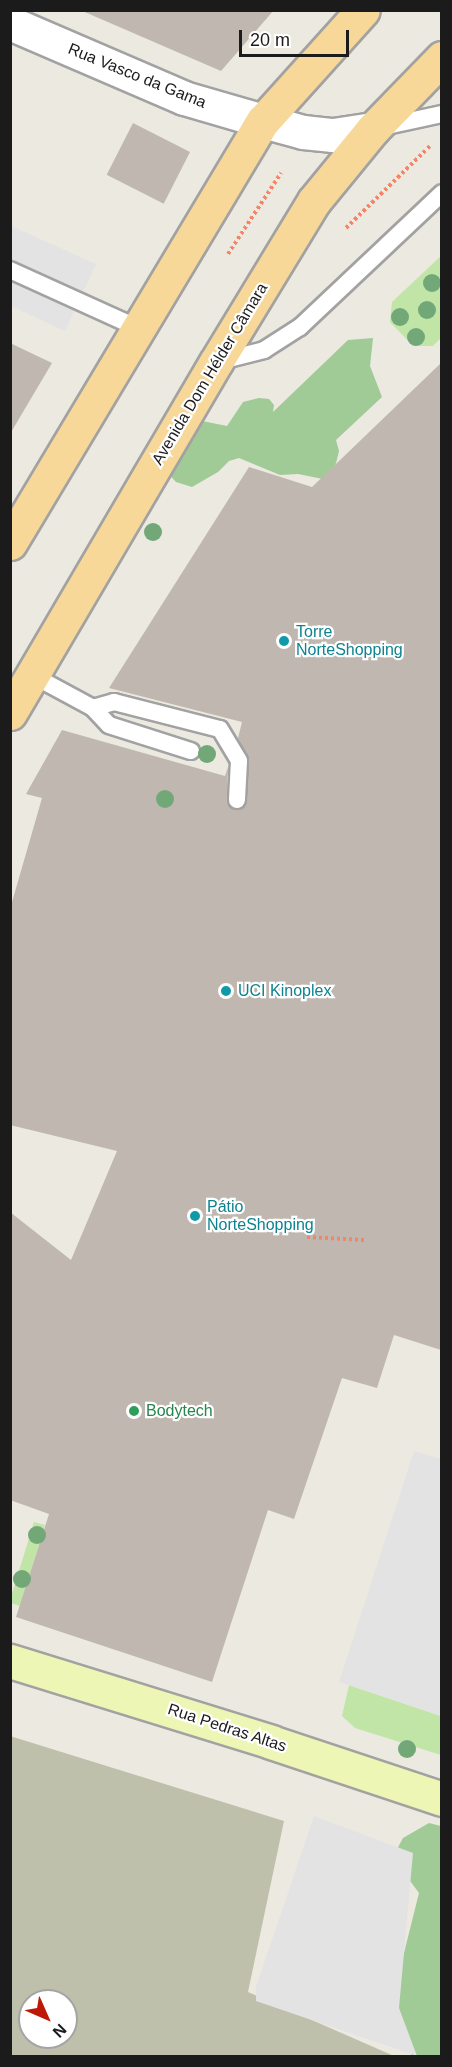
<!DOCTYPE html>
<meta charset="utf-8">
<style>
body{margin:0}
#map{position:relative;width:452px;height:2067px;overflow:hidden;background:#ece9e0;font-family:Helvetica,sans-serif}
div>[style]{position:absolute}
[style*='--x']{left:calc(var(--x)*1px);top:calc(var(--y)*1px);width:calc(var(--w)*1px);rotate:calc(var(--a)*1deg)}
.construction>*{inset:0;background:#bec0ac}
.grass>*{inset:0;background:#c0e5a7}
.forest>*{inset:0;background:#a0ca96}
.parking>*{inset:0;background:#e3e3e3}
.building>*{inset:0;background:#c0b8b0;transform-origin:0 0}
.path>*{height:4px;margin-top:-2px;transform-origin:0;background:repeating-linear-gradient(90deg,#f48569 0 3px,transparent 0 6px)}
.roads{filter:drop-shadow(2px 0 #a2a2a2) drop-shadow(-2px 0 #a2a2a2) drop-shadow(0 2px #a2a2a2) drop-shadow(0 -2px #a2a2a2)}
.service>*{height:16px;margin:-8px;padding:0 8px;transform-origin:8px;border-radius:8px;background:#fff}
.tertiary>*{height:33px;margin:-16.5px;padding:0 16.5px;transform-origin:16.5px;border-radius:16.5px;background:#fff}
.secondary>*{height:33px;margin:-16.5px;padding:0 16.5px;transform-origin:16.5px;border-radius:16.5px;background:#edf6b4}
.primary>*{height:33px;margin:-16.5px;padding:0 16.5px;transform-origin:16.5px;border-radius:16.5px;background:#f8d899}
.trees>*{width:18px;height:18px;margin:-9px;border-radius:50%;background:#72a877}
.dots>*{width:16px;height:16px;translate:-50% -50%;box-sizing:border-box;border:3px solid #fff;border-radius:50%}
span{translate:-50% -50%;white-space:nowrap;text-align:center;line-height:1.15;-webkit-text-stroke:4.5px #fff;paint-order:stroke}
.street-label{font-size:16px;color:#1b1b1b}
.culture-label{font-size:16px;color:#0d838f}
.left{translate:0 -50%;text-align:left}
.leisure-label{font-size:16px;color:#27864d}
.frame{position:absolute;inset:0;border:12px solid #1b1b1b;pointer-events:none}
.north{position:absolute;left:18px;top:1989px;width:60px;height:60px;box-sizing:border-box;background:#fff;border:2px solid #a4a4a4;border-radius:50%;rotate:135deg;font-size:16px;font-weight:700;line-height:24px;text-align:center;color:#1b1b1b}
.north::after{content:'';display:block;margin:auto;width:21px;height:27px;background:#be1907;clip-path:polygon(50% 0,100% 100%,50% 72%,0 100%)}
.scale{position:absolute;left:239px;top:30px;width:110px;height:27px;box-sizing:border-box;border:3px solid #1b1b1b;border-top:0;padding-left:8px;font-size:18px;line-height:21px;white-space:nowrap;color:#1b1b1b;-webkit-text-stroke:4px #fff;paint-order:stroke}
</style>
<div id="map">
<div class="construction">
<i style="clip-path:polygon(evenodd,10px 1736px,284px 1821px,248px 1992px,394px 2056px,11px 2056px,10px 1736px,30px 2001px,66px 2001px,66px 2037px,30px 2037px,30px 2001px)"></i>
</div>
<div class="grass">
<i style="clip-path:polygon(441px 256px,441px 338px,433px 346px,413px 346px,390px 322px,392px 302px)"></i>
<i style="clip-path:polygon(34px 1522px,45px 1525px,20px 1606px,11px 1603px,11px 1597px)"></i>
<i style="clip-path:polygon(349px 1685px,441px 1716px,441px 1755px,355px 1728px,342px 1716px)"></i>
</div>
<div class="forest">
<i style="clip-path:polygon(373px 338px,370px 366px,382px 397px,336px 440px,339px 451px,336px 463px,331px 474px,323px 479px,298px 474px,280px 475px,239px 458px,229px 461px,218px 472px,192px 487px,176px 482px,164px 469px,187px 418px,227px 426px,243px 402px,259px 398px,269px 399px,274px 405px,273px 412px,348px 340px)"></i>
<i style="clip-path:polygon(429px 1823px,441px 1826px,441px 2056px,412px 2056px,394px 2012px,398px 1977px,419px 1893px,402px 1870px,395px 1853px,403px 1838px)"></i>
</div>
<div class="parking">
<i style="clip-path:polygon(11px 226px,96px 264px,65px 331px,11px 306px)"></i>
<i style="clip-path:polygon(414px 1451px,441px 1459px,441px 1716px,339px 1682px)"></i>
<i style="clip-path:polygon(314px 1816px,413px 1853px,399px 2008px,417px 2056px,256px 2001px,256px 1987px)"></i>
</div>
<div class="building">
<i style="clip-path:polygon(80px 10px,274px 10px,221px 71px)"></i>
<i style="left:133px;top:123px;width:64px;height:58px;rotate:27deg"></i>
<i style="clip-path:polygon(10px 343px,52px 363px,10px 434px)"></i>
<i style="clip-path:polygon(441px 363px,441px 1350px,394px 1335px,377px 1388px,342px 1378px,294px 1519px,268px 1510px,212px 1682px,16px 1617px,49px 1514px,10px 1500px,10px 1212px,71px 1260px,117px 1151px,10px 1125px,10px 909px,42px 798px,26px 794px,62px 730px,225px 776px,228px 767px,227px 804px,236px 810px,245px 806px,249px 762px,238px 738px,242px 722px,109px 688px,249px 467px,312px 487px)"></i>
</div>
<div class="path">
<i style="--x:346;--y:228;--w:119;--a:-44.3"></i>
<i style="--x:228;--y:254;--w:97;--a:-56.8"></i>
<i style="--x:307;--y:1237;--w:57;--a:3"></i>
</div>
<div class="roads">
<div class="service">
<i style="--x:382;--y:127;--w:61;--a:-12.2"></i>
<i style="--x:10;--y:270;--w:143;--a:24.4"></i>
<i style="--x:217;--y:362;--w:49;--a:-14.3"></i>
<i style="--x:264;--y:350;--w:43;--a:-32.6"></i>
<i style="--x:300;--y:327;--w:195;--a:-43.3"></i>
<i style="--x:32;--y:675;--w:69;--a:28.4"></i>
<i style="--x:93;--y:708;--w:23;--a:47"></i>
<i style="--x:109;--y:725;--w:86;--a:17.6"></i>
<i style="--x:93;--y:708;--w:22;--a:-16"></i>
<i style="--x:114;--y:702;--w:109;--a:14.3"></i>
<i style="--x:220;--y:729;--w:37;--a:59"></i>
<i style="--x:239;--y:761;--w:39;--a:93"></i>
</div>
<div class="tertiary">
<i style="--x:10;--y:23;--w:189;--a:23.3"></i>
<i style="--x:184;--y:98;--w:82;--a:16.2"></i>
<i style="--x:263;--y:121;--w:41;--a:15.4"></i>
<i style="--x:303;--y:132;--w:30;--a:6"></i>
<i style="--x:333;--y:135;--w:40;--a:-8.5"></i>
</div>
<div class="secondary">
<i style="--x:10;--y:1661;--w:273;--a:17.2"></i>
<i style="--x:271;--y:1742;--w:180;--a:18.4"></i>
</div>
<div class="primary">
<i style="--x:10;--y:543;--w:492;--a:-59.1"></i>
<i style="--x:263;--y:121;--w:149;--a:-48"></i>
<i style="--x:10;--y:713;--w:407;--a:-59.6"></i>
<i style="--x:216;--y:362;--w:188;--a:-58.7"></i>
<i style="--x:314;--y:201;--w:93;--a:-50.7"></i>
<i style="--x:373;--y:129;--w:99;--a:-45.8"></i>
</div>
</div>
<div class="trees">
<i style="left:432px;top:283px"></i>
<i style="left:427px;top:310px"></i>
<i style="left:400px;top:317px"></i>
<i style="left:416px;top:337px"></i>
<i style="left:153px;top:532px"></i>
<i style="left:207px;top:754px"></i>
<i style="left:165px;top:799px"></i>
<i style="left:37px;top:1535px"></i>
<i style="left:22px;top:1579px"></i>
<i style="left:407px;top:1749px"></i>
</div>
<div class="dots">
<i style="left:284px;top:641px;background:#0f9aa8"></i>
<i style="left:226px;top:991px;background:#0f9aa8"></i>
<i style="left:195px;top:1216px;background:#0f9aa8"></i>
<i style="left:134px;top:1411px;background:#2e9e5b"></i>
</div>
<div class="street-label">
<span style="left:137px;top:76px;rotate:22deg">Rua Vasco da Gama</span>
<span style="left:210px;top:374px;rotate:-59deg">Avenida Dom Hélder Câmara</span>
<span style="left:227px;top:1728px;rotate:18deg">Rua Pedras Altas</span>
</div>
<div class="culture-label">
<span class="left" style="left:296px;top:641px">Torre<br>NorteShopping</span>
<span class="left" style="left:238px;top:991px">UCI Kinoplex</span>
<span class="left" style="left:207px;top:1216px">Pátio<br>NorteShopping</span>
</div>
<div class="leisure-label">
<span class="left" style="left:146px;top:1411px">Bodytech</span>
</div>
<div class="frame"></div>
<div class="north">N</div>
<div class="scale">20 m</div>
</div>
